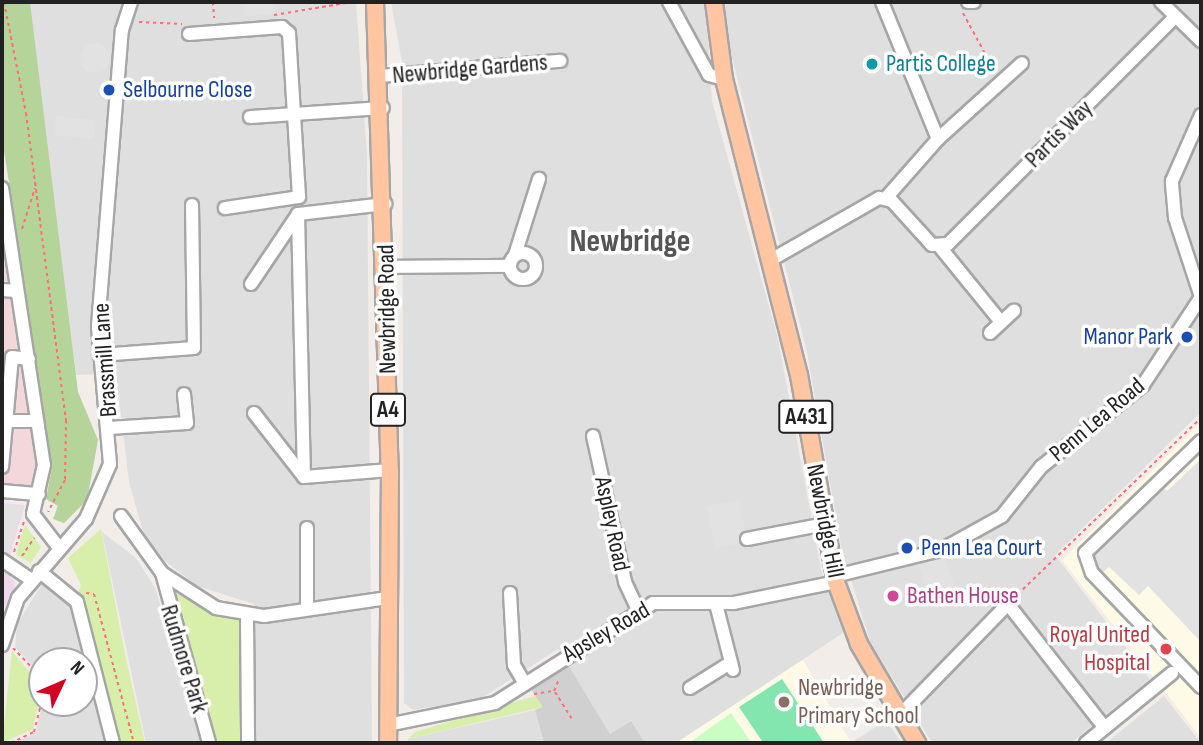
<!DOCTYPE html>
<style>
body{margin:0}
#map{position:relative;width:1203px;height:745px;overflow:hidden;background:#f2ede8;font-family:"Sofia Sans Condensed",sans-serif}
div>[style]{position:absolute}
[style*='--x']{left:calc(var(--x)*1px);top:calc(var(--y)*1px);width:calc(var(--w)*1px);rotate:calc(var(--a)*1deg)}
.residential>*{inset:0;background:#e0dfdf}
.commercial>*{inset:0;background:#f4d7db}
.industrial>*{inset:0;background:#ecdaec}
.education>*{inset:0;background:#fffae5}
.religious>*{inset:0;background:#d0d0d0}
.grass>*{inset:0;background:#d8efac}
.forest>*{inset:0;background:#b5d49a}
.park>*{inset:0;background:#cafdc4}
.pitch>*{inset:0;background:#82e6ae}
.parking>*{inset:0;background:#e2e2e2;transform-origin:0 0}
.round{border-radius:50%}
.path>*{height:2px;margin-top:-1px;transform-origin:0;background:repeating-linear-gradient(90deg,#ff6d77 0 3.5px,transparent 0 7px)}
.roads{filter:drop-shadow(2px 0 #a6a6a6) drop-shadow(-2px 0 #a6a6a6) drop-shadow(0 2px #a6a6a6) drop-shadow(0 -2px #a6a6a6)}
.minor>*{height:12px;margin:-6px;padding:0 6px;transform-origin:6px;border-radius:6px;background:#fff}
.minor>.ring{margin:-6px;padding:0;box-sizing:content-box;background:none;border:12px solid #fff;border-radius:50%}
.major>*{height:16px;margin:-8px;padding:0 8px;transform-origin:8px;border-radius:8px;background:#ffc6a1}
.dots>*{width:19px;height:19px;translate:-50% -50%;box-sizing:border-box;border:4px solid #fff;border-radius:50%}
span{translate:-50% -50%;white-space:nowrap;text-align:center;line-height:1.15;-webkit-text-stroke:7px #fff;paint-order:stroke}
.shield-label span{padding:2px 5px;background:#fff;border:2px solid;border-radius:5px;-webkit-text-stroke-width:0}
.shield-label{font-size:23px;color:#222;font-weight:700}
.culture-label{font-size:24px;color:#0d838f}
.left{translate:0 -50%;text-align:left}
.street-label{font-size:24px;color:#222}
.transit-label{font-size:24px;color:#164399}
.right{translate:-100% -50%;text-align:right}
.hotel-label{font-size:24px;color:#b23c85}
.health-label{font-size:24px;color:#be3a42}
.education-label{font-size:24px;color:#785e54}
.district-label{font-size:32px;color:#555;font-weight:700}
.frame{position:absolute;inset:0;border:4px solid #222;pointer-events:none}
.north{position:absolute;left:28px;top:647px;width:70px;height:70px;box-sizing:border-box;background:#fff;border:2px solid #a7a7a7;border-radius:50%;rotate:46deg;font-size:19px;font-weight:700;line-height:28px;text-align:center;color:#222}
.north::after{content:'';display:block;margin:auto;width:24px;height:32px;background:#d40024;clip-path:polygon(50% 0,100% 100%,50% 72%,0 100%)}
</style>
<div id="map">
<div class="residential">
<i style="clip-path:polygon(29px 2px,356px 2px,367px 156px,372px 743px,254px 743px,254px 604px,197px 586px,159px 556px,144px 535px,129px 482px,116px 374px,76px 375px)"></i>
<i style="clip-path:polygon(391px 2px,706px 2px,712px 101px,778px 339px,821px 569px,843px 633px,676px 743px,645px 743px,631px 721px,610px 734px,558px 649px,480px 699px,413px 710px,404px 703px,402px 62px)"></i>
<i style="clip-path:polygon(723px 2px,1201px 2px,1201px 412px,1055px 555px,1150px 679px,1071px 743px,932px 743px,870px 641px,842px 551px,807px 352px,726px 34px)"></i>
<i style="clip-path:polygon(102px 532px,136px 558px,155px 588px,203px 743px,146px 743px)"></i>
<i style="clip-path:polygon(44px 581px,71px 598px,109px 743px,14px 743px,35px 733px,43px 703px,84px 703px,84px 661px,42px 661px,42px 676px,15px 647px,17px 624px)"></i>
<i style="clip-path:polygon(1164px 696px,1201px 743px,1106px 743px)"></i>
<i style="clip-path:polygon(535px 710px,544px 743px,408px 743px,408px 739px)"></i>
<i style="clip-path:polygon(886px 720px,902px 743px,851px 743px)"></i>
</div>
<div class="commercial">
<i style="clip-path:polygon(2px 226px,38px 472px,30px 497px,2px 495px)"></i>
</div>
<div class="industrial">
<i style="clip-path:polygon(2px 503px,25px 505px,5px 572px,15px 582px,14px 593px,2px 610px)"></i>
</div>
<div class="education">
<i style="clip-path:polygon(1201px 422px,1201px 738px,1062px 560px)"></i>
<i style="clip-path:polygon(803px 660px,851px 743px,676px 743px)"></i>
</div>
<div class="religious">
<i style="clip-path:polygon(567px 663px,610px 734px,631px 721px,645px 743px,544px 743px,535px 710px,542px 707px,531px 689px)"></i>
</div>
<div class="grass">
<i style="clip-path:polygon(25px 525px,41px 547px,31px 563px,16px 555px)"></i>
<i style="clip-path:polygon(101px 529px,125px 654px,145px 743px,117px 743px,77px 597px,81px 585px,68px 558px)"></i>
<i style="clip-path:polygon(172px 592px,242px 620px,244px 743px,214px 743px)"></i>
<i style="clip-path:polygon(12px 651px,42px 687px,33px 729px,2px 743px)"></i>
<i style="clip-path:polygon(535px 696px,543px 707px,408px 739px,415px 732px)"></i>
</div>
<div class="forest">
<i style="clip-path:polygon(2px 2px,30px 2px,78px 392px,98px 440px,87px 500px,64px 523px,53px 519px,58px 506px,46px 499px,52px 467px,2px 137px)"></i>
</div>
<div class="park">
<i style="clip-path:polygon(731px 713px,751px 742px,689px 743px)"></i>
</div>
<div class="pitch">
<i style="clip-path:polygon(782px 679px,824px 743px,762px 741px,739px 707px)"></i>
</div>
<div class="parking">
<i style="clip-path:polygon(243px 2px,274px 2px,275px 14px,245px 16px)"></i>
<i class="round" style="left:80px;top:43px;width:30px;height:30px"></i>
<i style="left:56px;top:116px;width:40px;height:19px;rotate:6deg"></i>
<i style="clip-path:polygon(1201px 459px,1201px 642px,1148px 586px,1139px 595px,1109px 567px,1101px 574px,1092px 556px,1162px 487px,1167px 491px)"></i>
<i style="left:739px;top:500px;width:43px;height:33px;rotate:79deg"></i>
<i style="clip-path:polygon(2px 505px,22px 507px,2px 572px)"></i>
<i style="left:945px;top:557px;width:35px;height:28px;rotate:72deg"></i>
</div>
<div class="path">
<i style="--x:4;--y:2;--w:113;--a:78.8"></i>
<i style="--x:26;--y:113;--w:310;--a:82.6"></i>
<i style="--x:66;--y:420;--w:60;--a:91"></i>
<i style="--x:65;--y:480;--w:36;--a:118"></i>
<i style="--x:213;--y:2;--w:16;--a:86"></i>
<i style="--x:963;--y:13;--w:67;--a:61.5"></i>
<i style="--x:274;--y:15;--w:79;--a:-9.5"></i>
<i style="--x:139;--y:22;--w:43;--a:2.7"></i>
<i style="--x:22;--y:229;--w:43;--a:-72.4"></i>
<i style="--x:14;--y:552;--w:33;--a:-72"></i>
<i style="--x:22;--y:556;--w:22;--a:-56"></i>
<i style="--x:86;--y:593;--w:8;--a:7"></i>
<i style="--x:94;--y:594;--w:154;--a:75"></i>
<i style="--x:1018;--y:594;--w:254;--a:-43.9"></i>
<i style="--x:13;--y:648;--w:42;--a:46"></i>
<i style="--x:555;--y:692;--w:31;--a:58"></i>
<i style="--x:534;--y:694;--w:20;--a:-9"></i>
<i style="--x:554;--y:691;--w:13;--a:-67"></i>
<i style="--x:11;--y:743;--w:25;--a:-26"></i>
<i style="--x:34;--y:732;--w:33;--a:-76"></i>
<i style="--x:757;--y:743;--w:5;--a:-22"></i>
</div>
<div class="roads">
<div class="minor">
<i style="--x:669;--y:2;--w:83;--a:61.3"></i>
<i style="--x:709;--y:75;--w:16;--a:15"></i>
<i style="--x:882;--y:2;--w:148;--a:67.8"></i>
<i style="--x:968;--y:2;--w:6;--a:0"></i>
<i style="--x:1161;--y:2;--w:56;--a:44.3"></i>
<i style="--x:189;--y:34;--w:93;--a:-4.3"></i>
<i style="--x:282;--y:27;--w:9;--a:41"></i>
<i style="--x:289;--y:33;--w:164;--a:86.5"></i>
<i style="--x:299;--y:197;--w:75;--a:171.5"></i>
<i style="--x:380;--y:76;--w:181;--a:-4.8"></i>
<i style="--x:250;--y:117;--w:133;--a:-3.9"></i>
<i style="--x:2;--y:188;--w:280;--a:81.4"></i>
<i style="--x:44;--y:465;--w:50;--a:102.7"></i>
<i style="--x:33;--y:514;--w:44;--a:52.4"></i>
<i style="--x:886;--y:198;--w:79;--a:-48.6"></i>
<i style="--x:938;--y:139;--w:113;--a:-42.1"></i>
<i style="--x:298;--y:214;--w:263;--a:88.7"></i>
<i style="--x:940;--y:247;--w:97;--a:50.9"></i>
<i class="ring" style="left:510px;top:253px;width:14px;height:14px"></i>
<i style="--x:515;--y:255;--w:80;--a:-72.5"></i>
<i style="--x:769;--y:261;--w:127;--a:-29.8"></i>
<i style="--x:879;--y:198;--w:13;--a:13"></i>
<i style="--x:892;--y:201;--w:59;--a:47.7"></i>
<i style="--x:932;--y:245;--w:16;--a:-4"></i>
<i style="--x:948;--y:244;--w:321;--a:-45"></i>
<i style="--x:386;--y:267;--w:124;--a:-0.5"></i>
<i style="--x:251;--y:284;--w:84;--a:-56.1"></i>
<i style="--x:298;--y:214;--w:88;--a:-6.6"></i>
<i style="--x:2;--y:290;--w:14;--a:4"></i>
<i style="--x:990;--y:333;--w:33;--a:-43"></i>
<i style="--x:100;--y:355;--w:94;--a:-4.3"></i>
<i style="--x:194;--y:348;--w:143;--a:-90.8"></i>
<i style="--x:254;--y:413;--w:81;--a:52"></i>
<i style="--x:304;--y:477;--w:86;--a:-4.7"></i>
<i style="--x:7;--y:421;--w:30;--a:0"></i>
<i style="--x:109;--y:428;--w:78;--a:-3.7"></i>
<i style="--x:187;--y:423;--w:29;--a:-96"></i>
<i style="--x:593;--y:436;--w:149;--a:77.6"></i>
<i style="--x:625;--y:582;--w:31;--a:65"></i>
<i style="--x:1201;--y:441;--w:161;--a:136"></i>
<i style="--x:1085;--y:553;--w:21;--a:71"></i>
<i style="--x:1092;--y:573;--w:158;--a:46.3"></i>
<i style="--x:2;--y:467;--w:110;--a:-84.8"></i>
<i style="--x:12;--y:357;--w:17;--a:7"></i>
<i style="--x:2;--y:491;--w:37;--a:5"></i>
<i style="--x:121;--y:516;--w:70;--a:54.3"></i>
<i style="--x:162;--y:573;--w:64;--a:32.9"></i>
<i style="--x:216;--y:608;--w:49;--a:9.5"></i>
<i style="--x:264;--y:616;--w:125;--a:-8.3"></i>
<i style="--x:747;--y:539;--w:79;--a:-10.9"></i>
<i style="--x:2;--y:560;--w:36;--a:34"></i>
<i style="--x:39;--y:571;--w:49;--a:39.2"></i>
<i style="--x:77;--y:602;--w:146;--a:75.7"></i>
<i style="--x:162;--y:573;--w:176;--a:74.5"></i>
<i style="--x:835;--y:576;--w:109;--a:-13.8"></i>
<i style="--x:941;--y:550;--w:70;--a:-29.1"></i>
<i style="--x:1002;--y:516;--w:63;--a:-51.5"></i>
<i style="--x:1041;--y:467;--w:131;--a:-38.8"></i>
<i style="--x:1143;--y:385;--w:105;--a:-56.6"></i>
<i style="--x:1201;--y:297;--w:83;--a:-108.2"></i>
<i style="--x:1175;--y:218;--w:37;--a:-95"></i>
<i style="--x:1172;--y:181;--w:72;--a:-66.3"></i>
<i style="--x:510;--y:593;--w:72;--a:86.8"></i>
<i style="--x:514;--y:665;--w:22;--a:60"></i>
<i style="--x:716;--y:604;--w:68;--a:75.6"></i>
<i style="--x:307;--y:609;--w:81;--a:-90"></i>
<i style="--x:247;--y:616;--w:127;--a:89.5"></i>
<i style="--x:2;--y:645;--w:50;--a:-71.2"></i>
<i style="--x:18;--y:598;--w:104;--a:-49.3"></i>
<i style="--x:86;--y:519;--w:60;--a:-66.4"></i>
<i style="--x:110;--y:464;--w:139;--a:-95"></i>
<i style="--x:98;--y:326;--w:297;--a:-85.4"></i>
<i style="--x:122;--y:30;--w:29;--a:-72"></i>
<i style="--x:690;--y:688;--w:47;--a:-32"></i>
<i style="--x:898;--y:717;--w:158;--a:-45.8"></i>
<i style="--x:1008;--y:604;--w:157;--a:52"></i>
<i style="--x:388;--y:725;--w:109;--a:-11.6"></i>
<i style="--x:495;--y:703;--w:187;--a:-32.3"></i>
<i style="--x:653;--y:603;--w:81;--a:0"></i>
<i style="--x:734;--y:603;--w:104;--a:-11.6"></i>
<i style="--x:1086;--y:743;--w:111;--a:-39.1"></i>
</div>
<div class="major">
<i style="--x:375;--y:2;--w:468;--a:88.2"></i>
<i style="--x:390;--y:470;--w:273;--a:90.4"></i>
<i style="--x:714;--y:2;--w:78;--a:82.6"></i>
<i style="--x:724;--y:79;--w:305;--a:75.8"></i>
<i style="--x:799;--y:375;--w:210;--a:79.9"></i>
<i style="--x:836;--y:582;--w:66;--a:69.6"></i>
<i style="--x:859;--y:644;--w:115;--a:59.6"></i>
</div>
</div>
<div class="dots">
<i style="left:872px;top:64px;background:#0f9aa8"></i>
<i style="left:109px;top:90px;background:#1a4fb4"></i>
<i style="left:1187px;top:337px;background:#1a4fb4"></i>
<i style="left:907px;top:548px;background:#1a4fb4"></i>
<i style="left:893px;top:596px;background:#d1479c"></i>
<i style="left:1166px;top:649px;background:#e0444e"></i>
<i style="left:784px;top:702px;background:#8d6e63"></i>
</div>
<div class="shield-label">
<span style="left:388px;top:410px">A4</span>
<span style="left:806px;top:417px">A431</span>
</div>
<div class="culture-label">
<span class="left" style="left:886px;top:64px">Partis College</span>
</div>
<div class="street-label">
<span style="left:470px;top:69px;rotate:-5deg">Newbridge Gardens</span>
<span style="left:1059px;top:134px;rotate:-45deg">Partis Way</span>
<span style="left:387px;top:309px;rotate:-91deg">Newbridge Road</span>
<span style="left:105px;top:360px;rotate:-94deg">Brassmill Lane</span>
<span style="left:1097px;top:420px;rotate:-40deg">Penn Lea Road</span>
<span style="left:825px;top:521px;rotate:79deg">Newbridge Hill</span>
<span style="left:612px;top:524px;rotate:78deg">Aspley Road</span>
<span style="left:606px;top:632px;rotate:-30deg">Apsley Road</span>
<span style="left:184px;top:659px;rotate:73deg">Rudmore Park</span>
</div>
<div class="transit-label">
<span class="left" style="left:123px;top:90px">Selbourne Close</span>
<span class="right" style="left:1173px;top:337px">Manor Park</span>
<span class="left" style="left:921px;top:548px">Penn Lea Court</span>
</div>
<div class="hotel-label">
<span class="left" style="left:907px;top:596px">Bathen House</span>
</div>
<div class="health-label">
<span class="right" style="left:1150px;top:649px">Royal United<br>Hospital</span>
</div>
<div class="education-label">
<span class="left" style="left:798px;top:702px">Newbridge<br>Primary School</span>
</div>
<div class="district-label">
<span style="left:630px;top:242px">Newbridge</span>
</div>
<div class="frame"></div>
<div class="north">N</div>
</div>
